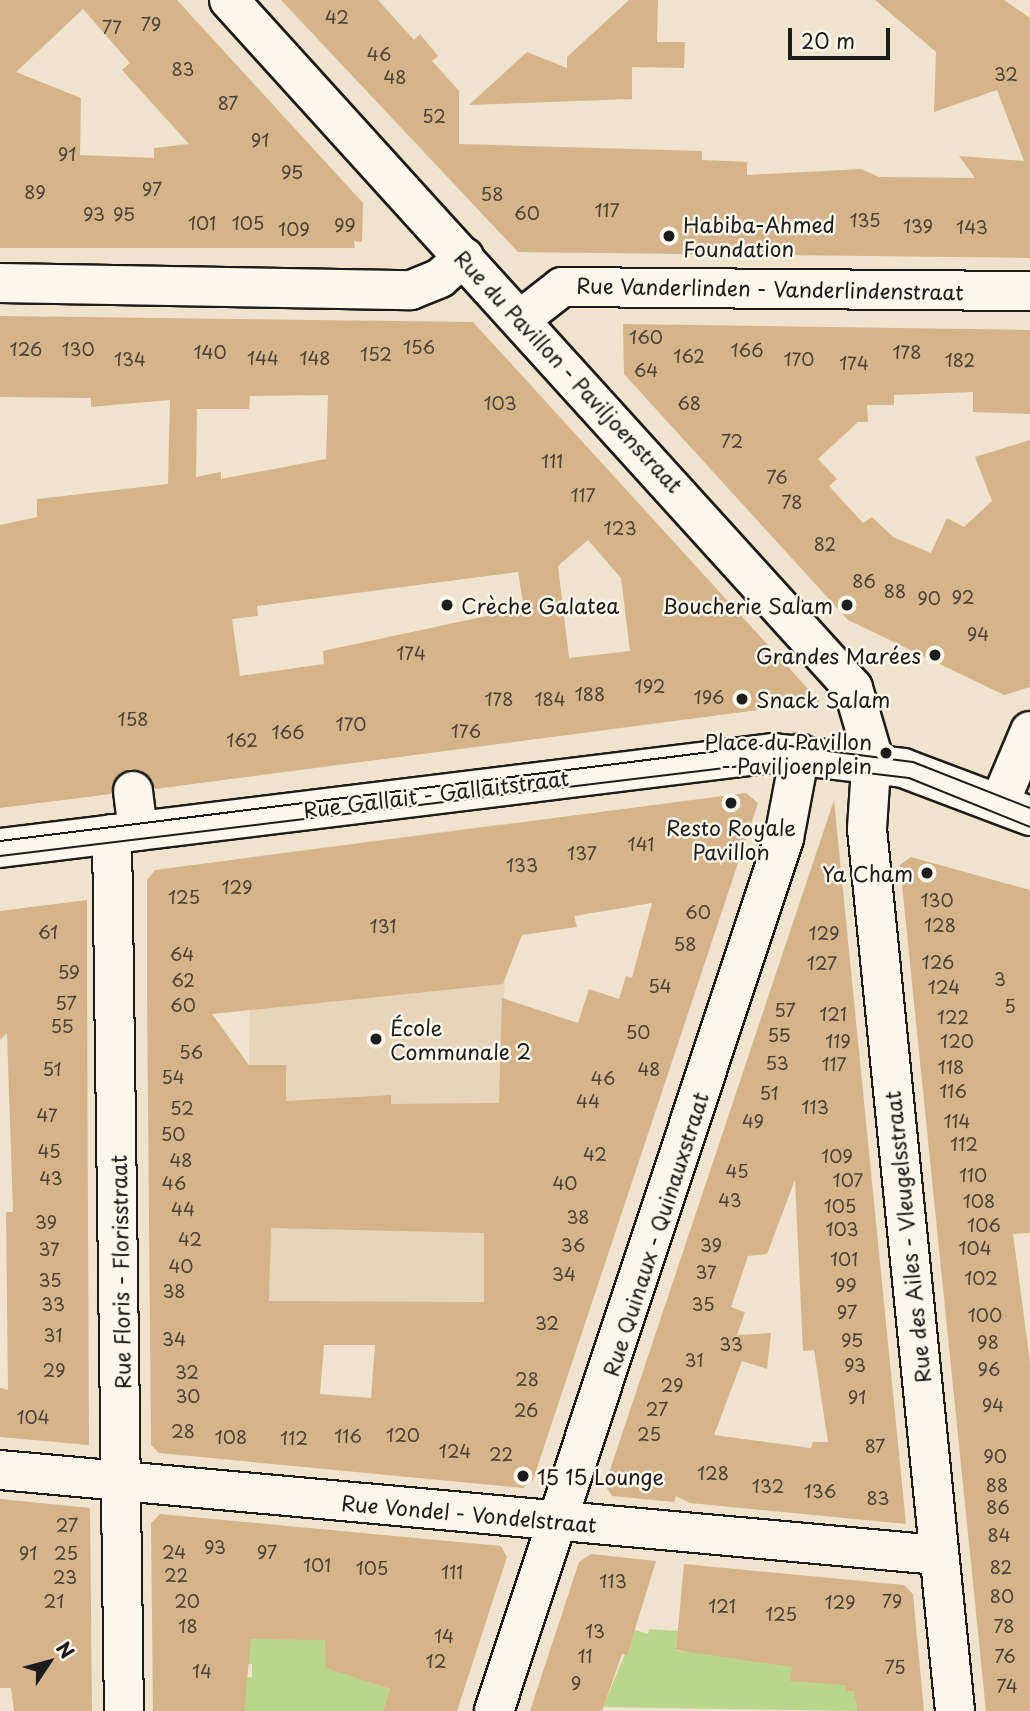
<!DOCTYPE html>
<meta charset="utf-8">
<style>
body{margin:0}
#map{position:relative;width:1030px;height:1711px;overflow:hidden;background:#f0e3ce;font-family:"Playpen Sans",sans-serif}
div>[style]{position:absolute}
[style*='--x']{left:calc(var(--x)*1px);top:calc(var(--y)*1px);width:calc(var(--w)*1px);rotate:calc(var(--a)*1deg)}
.built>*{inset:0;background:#e8d5b9}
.green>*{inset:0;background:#bad58c}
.building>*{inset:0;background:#d6b388}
.roads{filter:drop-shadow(2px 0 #1c1c1c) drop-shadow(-2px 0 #1c1c1c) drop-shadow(0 2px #1c1c1c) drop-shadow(0 -2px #1c1c1c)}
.minor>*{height:38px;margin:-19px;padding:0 19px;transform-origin:19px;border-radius:19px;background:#fbf7ec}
.tram>*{height:2px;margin:-1px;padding:0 1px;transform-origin:1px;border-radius:1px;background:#1c1c1c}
.dots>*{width:19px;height:19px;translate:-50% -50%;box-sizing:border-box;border:4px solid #fbf7ec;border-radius:50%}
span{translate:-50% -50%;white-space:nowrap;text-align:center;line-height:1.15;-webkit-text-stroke:5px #fbf7ec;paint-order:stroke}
.number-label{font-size:18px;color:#4a4237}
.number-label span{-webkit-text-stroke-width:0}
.poi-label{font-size:21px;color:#1c1c1c}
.left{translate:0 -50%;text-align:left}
.right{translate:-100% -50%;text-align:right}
.street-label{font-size:21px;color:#1c1c1c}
.north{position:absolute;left:14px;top:1627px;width:70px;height:70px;-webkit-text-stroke:5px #fbf7ec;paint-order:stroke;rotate:54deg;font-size:19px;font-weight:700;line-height:28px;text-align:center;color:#1c1c1c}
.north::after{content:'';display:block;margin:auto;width:24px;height:32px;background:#1c1c1c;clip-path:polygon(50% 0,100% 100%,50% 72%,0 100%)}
.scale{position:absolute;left:788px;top:28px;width:102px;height:32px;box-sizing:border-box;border:4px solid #1c1c1c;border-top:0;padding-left:9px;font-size:21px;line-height:24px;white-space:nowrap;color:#1c1c1c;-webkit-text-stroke:5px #fbf7ec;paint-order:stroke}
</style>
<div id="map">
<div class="built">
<i style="clip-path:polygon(500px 824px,518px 943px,505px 976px,489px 1345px,248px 1345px,250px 857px)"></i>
</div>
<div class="green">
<i style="clip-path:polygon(326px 1605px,327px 1668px,390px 1689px,383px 1711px,244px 1711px,239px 1678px,252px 1677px,252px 1664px,235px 1665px,236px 1639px,297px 1639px)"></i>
<i style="clip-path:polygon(649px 1629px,678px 1631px,676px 1651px,794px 1654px,791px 1681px,849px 1664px,845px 1692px,854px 1691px,857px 1711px,603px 1707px,635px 1630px,648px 1634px)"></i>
</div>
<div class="building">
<i style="clip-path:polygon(evenodd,0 0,177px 0,363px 203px,362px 242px,354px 241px,355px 248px,0 248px,0 0,83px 9px,130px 63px,122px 70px,189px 144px,154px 148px,154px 158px,80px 155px,81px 98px,16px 72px,83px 9px)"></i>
<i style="clip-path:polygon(281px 0,378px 0,414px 40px,420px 34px,438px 56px,432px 61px,459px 91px,459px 144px,702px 151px,702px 160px,747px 162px,747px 175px,861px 169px,879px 177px,975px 178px,959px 156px,1024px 161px,997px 90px,934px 112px,936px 52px,875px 0,1004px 0,1030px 18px,1030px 258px,518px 252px)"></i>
<i style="clip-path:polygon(629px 0,658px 0,657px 42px,685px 42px,684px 68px,632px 67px,632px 99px,469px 105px,527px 52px,567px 68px,567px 57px)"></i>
<i style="clip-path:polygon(evenodd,0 316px,473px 322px,820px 702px,155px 789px,150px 777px,131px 769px,119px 774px,111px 794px,0 808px,0 525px,37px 517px,37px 499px,168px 484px,170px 400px,91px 407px,91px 398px,0 397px,0 316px,328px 395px,326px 459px,221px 479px,221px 472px,196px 477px,197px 409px,249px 409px,250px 396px,328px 395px,0 316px,588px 540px,621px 578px,630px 651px,569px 658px,558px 566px,588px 540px,0 316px,518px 572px,524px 608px,323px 651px,324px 664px,240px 676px,232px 619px,258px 616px,257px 606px,518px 572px)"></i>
<i style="clip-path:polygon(623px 324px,1030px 330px,1030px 414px,973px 412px,973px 392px,894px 395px,894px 405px,867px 405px,868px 422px,858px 422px,818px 459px,837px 479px,829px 486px,863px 523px,872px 517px,893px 537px,931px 553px,947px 518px,964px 527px,992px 501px,975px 457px,1030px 440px,1030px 687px,1004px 695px,848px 620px,624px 374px)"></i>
<i style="clip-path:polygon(evenodd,746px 793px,758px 803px,533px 1480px,523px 1488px,159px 1453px,151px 1445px,147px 993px,147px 880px,155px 870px,746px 793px,652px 903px,632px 978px,626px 976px,619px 999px,589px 989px,578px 1023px,502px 998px,499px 1103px,391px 1104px,391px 1095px,286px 1101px,286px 1065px,249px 1065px,212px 1014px,503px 984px,522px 935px,577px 927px,574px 916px,652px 903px,746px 793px,271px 1228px,484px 1233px,484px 1302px,269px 1301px,271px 1228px,746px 793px,324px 1345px,375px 1345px,371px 1398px,320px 1394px,324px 1345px)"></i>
<i style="clip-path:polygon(evenodd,834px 800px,906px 1524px,690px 1503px,676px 1496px,674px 1502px,612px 1496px,605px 1485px,834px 800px,795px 1180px,803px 1351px,814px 1350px,828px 1442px,813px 1442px,811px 1448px,714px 1435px,742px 1361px,767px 1369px,771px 1333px,737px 1335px,745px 1312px,731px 1307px,748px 1256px,767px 1254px,795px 1180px)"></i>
<i style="clip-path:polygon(911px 857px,1030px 890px,1030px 1233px,1013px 1234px,1030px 1362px,1030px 1711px,986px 1711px,900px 865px)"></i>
<i style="clip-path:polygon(87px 900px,87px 988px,89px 1445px,0 1437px,0 1388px,8px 1390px,6px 1212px,13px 1212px,7px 1033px,0 1040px,0 911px)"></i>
<i style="clip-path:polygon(0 1499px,90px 1508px,92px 1711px,14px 1711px,11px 1688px,0 1688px)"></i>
<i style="clip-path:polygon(160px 1514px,501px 1546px,507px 1557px,457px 1711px,383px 1711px,390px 1689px,326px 1668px,325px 1640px,251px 1639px,244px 1711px,153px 1711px,151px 1523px)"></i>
<i style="clip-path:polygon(591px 1554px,656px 1561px,627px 1655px,622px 1654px,602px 1711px,530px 1711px,579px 1562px)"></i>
<i style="clip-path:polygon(684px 1564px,904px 1585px,913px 1594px,924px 1711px,857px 1711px,854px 1691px,845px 1692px,846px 1685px,790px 1681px,792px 1667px,676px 1650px)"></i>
</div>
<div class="roads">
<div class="minor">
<i style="--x:229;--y:0;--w:929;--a:47.79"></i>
<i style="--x:853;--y:688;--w:68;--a:73.7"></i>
<i style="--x:872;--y:753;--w:76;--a:93.8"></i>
<i style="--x:867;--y:829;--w:886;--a:84.3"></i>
<i style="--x:0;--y:283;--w:411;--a:1"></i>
<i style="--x:411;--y:290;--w:31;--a:-22"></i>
<i style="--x:440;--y:278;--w:32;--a:-41"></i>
<i style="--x:521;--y:319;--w:52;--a:-38"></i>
<i style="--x:562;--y:287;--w:468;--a:0.5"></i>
<i style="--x:133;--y:791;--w:40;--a:82.9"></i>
<i style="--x:1000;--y:802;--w:77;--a:-67.1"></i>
<i style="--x:112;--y:834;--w:877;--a:89.22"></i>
<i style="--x:0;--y:848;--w:780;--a:-7"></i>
<i style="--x:774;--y:753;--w:130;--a:6.6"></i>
<i style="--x:903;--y:768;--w:136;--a:20.7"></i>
<i style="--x:0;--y:1470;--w:941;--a:5.18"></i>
<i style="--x:494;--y:1711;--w:920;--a:-71.62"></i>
<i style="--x:784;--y:838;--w:86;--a:-79.3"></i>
</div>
</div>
<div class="tram">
<i style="--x:0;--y:841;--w:780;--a:-7.14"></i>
<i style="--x:774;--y:744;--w:140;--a:7.4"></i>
<i style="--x:913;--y:762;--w:126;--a:21.5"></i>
<i style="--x:0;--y:856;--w:780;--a:-6.92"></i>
<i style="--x:774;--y:762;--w:136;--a:6.8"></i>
<i style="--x:909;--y:778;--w:131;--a:22"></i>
</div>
<div class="dots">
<i style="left:669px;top:236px;background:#1c1c1c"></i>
<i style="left:447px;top:605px;background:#1c1c1c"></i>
<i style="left:847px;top:605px;background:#1c1c1c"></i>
<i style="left:935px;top:655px;background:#1c1c1c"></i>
<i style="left:742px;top:699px;background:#1c1c1c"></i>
<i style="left:886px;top:753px;background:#1c1c1c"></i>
<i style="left:731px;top:803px;background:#1c1c1c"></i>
<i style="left:927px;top:873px;background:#1c1c1c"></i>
<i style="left:376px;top:1039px;background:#1c1c1c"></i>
<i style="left:523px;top:1476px;background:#1c1c1c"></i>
</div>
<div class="number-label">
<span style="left:337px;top:17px">42</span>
<span style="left:151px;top:24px">79</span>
<span style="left:112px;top:27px">77</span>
<span style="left:379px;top:54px">46</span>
<span style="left:183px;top:69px">83</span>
<span style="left:1006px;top:74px">32</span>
<span style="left:395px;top:77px">48</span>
<span style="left:228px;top:103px">87</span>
<span style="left:434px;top:116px">52</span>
<span style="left:260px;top:140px">91</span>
<span style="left:67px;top:154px">91</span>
<span style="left:292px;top:172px">95</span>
<span style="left:152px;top:189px">97</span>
<span style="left:35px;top:192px">89</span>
<span style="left:492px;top:194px">58</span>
<span style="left:607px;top:210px">117</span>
<span style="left:527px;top:213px">60</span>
<span style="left:94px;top:214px">93</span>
<span style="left:124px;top:214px">95</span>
<span style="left:865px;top:220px">135</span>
<span style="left:202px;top:223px">101</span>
<span style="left:248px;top:223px">105</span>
<span style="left:345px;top:225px">99</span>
<span style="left:918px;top:226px">139</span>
<span style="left:972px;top:227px">143</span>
<span style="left:294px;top:229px">109</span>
<span style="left:646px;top:337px">160</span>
<span style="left:419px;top:347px">156</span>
<span style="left:26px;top:349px">126</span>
<span style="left:78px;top:349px">130</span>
<span style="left:747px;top:350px">166</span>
<span style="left:210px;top:352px">140</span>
<span style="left:907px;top:352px">178</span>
<span style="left:376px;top:354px">152</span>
<span style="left:689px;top:356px">162</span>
<span style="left:263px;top:358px">144</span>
<span style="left:315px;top:358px">148</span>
<span style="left:130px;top:359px">134</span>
<span style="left:799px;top:359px">170</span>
<span style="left:960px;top:360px">182</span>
<span style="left:854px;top:363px">174</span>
<span style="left:646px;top:370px">64</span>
<span style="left:500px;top:403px">103</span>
<span style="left:689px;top:403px">68</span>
<span style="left:732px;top:441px">72</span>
<span style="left:552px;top:461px">111</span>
<span style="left:777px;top:477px">76</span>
<span style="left:583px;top:495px">117</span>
<span style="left:792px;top:502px">78</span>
<span style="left:620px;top:528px">123</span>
<span style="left:825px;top:544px">82</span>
<span style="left:864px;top:581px">86</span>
<span style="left:895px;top:591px">88</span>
<span style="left:963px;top:597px">92</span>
<span style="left:929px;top:598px">90</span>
<span style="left:978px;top:634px">94</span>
<span style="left:411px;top:653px">174</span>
<span style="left:650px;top:686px">192</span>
<span style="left:590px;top:694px">188</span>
<span style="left:709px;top:697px">196</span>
<span style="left:499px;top:699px">178</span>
<span style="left:550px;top:699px">184</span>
<span style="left:133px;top:719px">158</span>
<span style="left:351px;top:724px">170</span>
<span style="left:466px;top:731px">176</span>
<span style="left:288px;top:732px">166</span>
<span style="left:242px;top:740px">162</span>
<span style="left:641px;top:844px">141</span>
<span style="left:582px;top:853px">137</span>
<span style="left:522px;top:865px">133</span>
<span style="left:237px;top:887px">129</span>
<span style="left:184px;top:897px">125</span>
<span style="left:937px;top:900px">130</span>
<span style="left:698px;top:912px">60</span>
<span style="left:940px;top:925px">128</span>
<span style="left:383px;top:926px">131</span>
<span style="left:48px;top:932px">61</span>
<span style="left:824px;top:933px">129</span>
<span style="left:685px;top:944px">58</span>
<span style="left:182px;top:954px">64</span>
<span style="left:938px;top:962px">126</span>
<span style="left:822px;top:963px">127</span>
<span style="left:69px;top:972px">59</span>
<span style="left:1000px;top:979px">3</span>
<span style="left:183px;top:980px">62</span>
<span style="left:660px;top:986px">54</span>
<span style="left:944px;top:987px">124</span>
<span style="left:66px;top:1003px">57</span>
<span style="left:183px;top:1005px">60</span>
<span style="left:1010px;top:1006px">5</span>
<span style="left:785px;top:1010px">57</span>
<span style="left:833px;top:1014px">121</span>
<span style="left:953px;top:1017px">122</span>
<span style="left:62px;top:1026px">55</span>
<span style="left:638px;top:1032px">50</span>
<span style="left:779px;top:1035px">55</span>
<span style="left:838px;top:1041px">119</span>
<span style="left:957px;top:1041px">120</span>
<span style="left:191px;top:1052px">56</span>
<span style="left:777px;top:1063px">53</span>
<span style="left:834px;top:1064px">117</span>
<span style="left:951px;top:1067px">118</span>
<span style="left:52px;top:1069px">51</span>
<span style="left:649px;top:1069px">48</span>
<span style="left:173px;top:1077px">54</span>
<span style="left:603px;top:1078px">46</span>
<span style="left:953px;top:1091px">116</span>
<span style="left:769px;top:1093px">51</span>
<span style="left:588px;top:1101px">44</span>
<span style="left:815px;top:1107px">113</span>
<span style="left:182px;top:1108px">52</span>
<span style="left:47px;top:1115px">47</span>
<span style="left:753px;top:1121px">49</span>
<span style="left:957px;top:1121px">114</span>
<span style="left:173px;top:1134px">50</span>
<span style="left:964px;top:1144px">112</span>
<span style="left:49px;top:1151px">45</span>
<span style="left:595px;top:1154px">42</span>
<span style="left:837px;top:1156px">109</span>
<span style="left:181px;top:1160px">48</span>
<span style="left:737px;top:1171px">45</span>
<span style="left:973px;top:1175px">110</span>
<span style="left:51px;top:1178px">43</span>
<span style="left:848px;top:1180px">107</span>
<span style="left:174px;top:1183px">46</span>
<span style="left:565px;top:1183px">40</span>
<span style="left:730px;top:1200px">43</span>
<span style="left:979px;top:1201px">108</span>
<span style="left:840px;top:1206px">105</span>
<span style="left:183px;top:1209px">44</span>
<span style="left:578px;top:1217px">38</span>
<span style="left:46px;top:1222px">39</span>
<span style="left:984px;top:1225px">106</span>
<span style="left:842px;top:1229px">103</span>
<span style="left:190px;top:1239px">42</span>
<span style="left:573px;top:1245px">36</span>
<span style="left:711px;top:1245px">39</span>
<span style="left:975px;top:1248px">104</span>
<span style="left:49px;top:1249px">37</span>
<span style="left:844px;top:1259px">101</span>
<span style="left:181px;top:1266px">40</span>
<span style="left:706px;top:1272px">37</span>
<span style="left:564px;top:1274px">34</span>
<span style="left:981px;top:1278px">102</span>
<span style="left:50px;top:1280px">35</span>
<span style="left:846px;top:1285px">99</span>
<span style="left:174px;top:1291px">38</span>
<span style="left:53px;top:1304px">33</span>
<span style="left:703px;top:1304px">35</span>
<span style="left:847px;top:1312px">97</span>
<span style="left:985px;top:1315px">100</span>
<span style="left:547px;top:1323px">32</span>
<span style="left:53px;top:1335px">31</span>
<span style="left:174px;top:1339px">34</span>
<span style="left:852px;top:1340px">95</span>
<span style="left:988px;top:1342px">98</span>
<span style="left:731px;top:1344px">33</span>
<span style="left:694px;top:1360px">31</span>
<span style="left:855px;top:1365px">93</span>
<span style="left:989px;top:1369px">96</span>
<span style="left:54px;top:1370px">29</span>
<span style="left:187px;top:1372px">32</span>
<span style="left:527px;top:1379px">28</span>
<span style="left:672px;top:1385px">29</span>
<span style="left:188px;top:1396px">30</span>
<span style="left:857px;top:1397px">91</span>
<span style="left:993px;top:1405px">94</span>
<span style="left:657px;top:1409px">27</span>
<span style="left:526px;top:1410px">26</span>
<span style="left:33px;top:1417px">104</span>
<span style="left:183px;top:1431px">28</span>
<span style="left:649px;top:1434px">25</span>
<span style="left:403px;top:1435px">120</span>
<span style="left:348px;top:1436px">116</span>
<span style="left:231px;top:1437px">108</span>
<span style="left:294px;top:1438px">112</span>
<span style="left:875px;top:1446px">87</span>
<span style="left:455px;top:1451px">124</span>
<span style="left:501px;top:1454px">22</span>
<span style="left:995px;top:1456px">90</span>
<span style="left:713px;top:1473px">128</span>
<span style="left:997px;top:1485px">88</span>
<span style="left:768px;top:1486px">132</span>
<span style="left:820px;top:1491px">136</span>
<span style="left:878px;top:1498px">83</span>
<span style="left:998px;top:1507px">86</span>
<span style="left:67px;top:1525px">27</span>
<span style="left:999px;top:1535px">84</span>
<span style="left:215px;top:1547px">93</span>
<span style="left:174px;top:1552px">24</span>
<span style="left:267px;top:1552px">97</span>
<span style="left:28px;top:1553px">91</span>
<span style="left:66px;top:1553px">25</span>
<span style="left:317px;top:1565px">101</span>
<span style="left:1001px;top:1567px">82</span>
<span style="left:372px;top:1568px">105</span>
<span style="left:452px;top:1572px">111</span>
<span style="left:176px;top:1575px">22</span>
<span style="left:65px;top:1577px">23</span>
<span style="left:613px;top:1581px">113</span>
<span style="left:1002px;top:1596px">80</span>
<span style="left:54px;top:1601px">21</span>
<span style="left:187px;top:1601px">20</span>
<span style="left:892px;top:1601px">79</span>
<span style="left:840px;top:1602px">129</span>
<span style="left:722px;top:1606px">121</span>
<span style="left:781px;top:1614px">125</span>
<span style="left:188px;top:1626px">18</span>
<span style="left:1004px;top:1626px">78</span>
<span style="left:595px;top:1631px">13</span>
<span style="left:444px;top:1636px">14</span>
<span style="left:585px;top:1656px">11</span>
<span style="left:1005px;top:1656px">76</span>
<span style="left:436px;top:1661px">12</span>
<span style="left:895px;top:1667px">75</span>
<span style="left:202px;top:1671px">14</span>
<span style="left:576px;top:1683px">9</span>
<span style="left:1007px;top:1686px">74</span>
</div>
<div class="poi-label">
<span class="left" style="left:683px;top:236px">Habiba-Ahmed<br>Foundation</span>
<span class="left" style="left:461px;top:605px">Crèche Galatea</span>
<span class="right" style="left:833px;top:605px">Boucherie Salam</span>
<span class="right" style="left:921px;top:655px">Grandes Marées</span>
<span class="left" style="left:756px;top:699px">Snack Salam</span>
<span class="right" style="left:872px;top:753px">Place du Pavillon<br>- Paviljoenplein</span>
<span style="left:731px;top:839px">Resto Royale<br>Pavillon</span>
<span class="right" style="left:913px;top:873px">Ya Cham</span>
<span class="left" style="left:390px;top:1039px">École<br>Communale 2</span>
<span class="left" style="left:537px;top:1476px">15 15 Lounge</span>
</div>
<div class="street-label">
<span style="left:770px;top:288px;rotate:1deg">Rue Vanderlinden - Vanderlindenstraat</span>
<span style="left:569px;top:371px;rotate:47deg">Rue du Pavillon - Paviljoenstraat</span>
<span style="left:436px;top:793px;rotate:-7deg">Rue Gallait - Gallaitstraat</span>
<span style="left:655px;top:1234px;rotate:-72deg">Rue Quinaux - Quinauxstraat</span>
<span style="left:907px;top:1237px;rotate:-96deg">Rue des Ailes - Vleugelsstraat</span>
<span style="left:120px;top:1272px;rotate:-91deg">Rue Floris - Florisstraat</span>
<span style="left:469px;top:1513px;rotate:5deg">Rue Vondel - Vondelstraat</span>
</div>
<div class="north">N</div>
<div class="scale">20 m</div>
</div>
